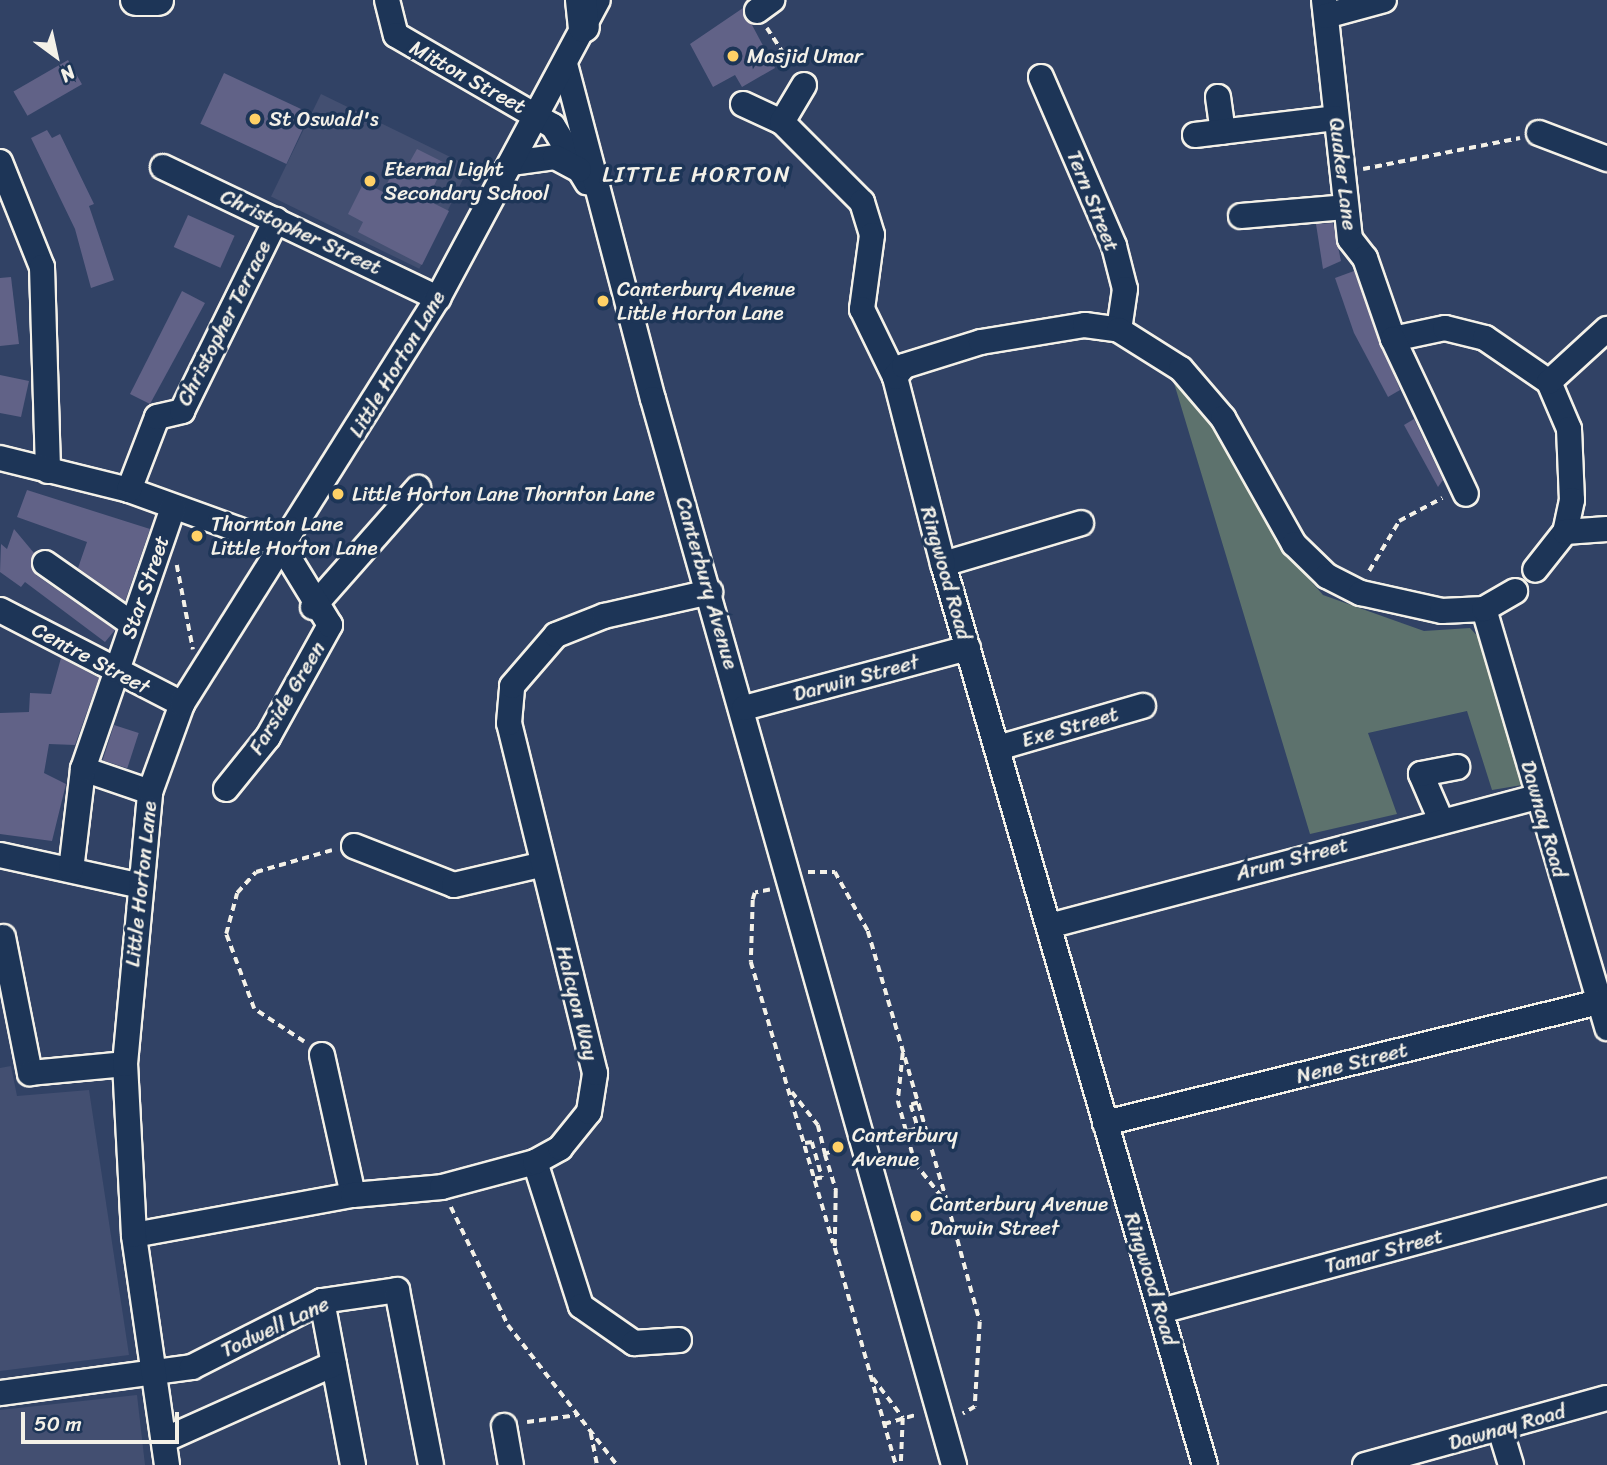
<!DOCTYPE html>
<style>
body{margin:0}
#map{position:relative;width:1607px;height:1465px;overflow:hidden;background:#314265;font-family:Sriracha,sans-serif}
div>[style]{position:absolute}
[style*='--x']{left:calc(var(--x)*1px);top:calc(var(--y)*1px);width:calc(var(--w)*1px);rotate:calc(var(--a)*1deg)}
.built>*{inset:0;background:#434f71;transform-origin:0 0}
.green>*{inset:0;background:#5d726d}
.building>*{inset:0;background:#616287;transform-origin:0 0}
.path>*{height:3.5px;margin-top:-1.75px;transform-origin:0;background:repeating-linear-gradient(90deg,#f4f1e8 0 7px,transparent 0 12px)}
.roads{filter:drop-shadow(2px 0 #f4f1e8) drop-shadow(-2px 0 #f4f1e8) drop-shadow(0 2px #f4f1e8) drop-shadow(0 -2px #f4f1e8)}
.minor>*{height:24px;margin:-12px;padding:0 12px;transform-origin:12px;border-radius:12px;background:#1d3557}
.major>*{height:30px;margin:-15px;padding:0 15px;transform-origin:15px;border-radius:15px;background:#1d3557}
.dots>*{width:19px;height:19px;translate:-50% -50%;box-sizing:border-box;border:4px solid #1d3557;border-radius:50%}
span{translate:-50% -50%;white-space:nowrap;text-align:center;line-height:1.15;-webkit-text-stroke:7px #1d3557;paint-order:stroke}
.poi-label{font-size:21px;color:#f4f1e8}
.left{translate:0 -50%;text-align:left}
.street-label{font-size:21px;color:#f4f1e8}
.neighbourhood-label{font-size:23px;color:#f4f1e8;letter-spacing:2px}
.north{position:absolute;left:21px;top:21px;width:70px;height:70px;-webkit-text-stroke:5px #1d3557;paint-order:stroke;rotate:147deg;font-size:19px;font-weight:700;line-height:28px;text-align:center;color:#f4f1e8}
.north::after{content:'';display:block;margin:auto;width:24px;height:32px;background:#f4f1e8;clip-path:polygon(50% 0,100% 100%,50% 72%,0 100%)}
.scale{position:absolute;left:21px;top:1412px;width:158px;height:32px;box-sizing:border-box;border:4px solid #f4f1e8;border-top:0;padding-left:9px;font-size:21px;line-height:24px;white-space:nowrap;color:#f4f1e8;-webkit-text-stroke:5px #1d3557;paint-order:stroke}
</style>
<div id="map">
<div class="built">
<i style="left:321px;top:94px;width:165px;height:114px;rotate:26deg"></i>
<i style="clip-path:polygon(11px 1066px,17px 1096px,89px 1090px,129px 1355px,0 1371px,0 1068px)"></i>
<i style="clip-path:polygon(137px 1395px,145px 1465px,0 1465px,0 1410px)"></i>
</div>
<div class="green">
<i style="clip-path:polygon(1174px 383px,1218px 431px,1282px 548px,1323px 595px,1424px 631px,1470px 628px,1483px 642px,1522px 785px,1492px 790px,1467px 711px,1368px 733px,1397px 814px,1310px 834px)"></i>
</div>
<div class="building">
<i style="clip-path:polygon(743px 8px,775px 68px,742px 87px,735px 75px,713px 87px,690px 44px)"></i>
<i style="left:68px;top:60px;width:28px;height:63px;rotate:60deg"></i>
<i style="left:224px;top:73px;width:95px;height:56px;rotate:25deg"></i>
<i style="clip-path:polygon(47px 130px,52px 138px,60px 134px,94px 204px,89px 206px,114px 280px,91px 288px,75px 229px,31px 138px)"></i>
<i style="clip-path:polygon(417px 149px,445px 163px,427px 200px,449px 211px,422px 265px,358px 232px,363px 222px,348px 214px,364px 182px,383px 192px,398px 161px,408px 165px)"></i>
<i style="left:188px;top:215px;width:51px;height:35px;rotate:24deg"></i>
<i style="clip-path:polygon(1333px 223px,1341px 261px,1323px 269px,1316px 224px)"></i>
<i style="clip-path:polygon(1354px 271px,1400px 390px,1388px 397px,1354px 333px,1335px 278px)"></i>
<i style="clip-path:polygon(11px 277px,19px 344px,0 346px,0 278px)"></i>
<i style="clip-path:polygon(182px 291px,205px 303px,150px 404px,130px 394px)"></i>
<i style="clip-path:polygon(0 375px,29px 381px,21px 417px,0 413px)"></i>
<i style="clip-path:polygon(1414px 419px,1443px 480px,1438px 487px,1404px 425px)"></i>
<i style="clip-path:polygon(27px 490px,150px 529px,125px 601px,78px 568px,87px 542px,17px 517px)"></i>
<i style="clip-path:polygon(14px 529px,34px 553px,36px 575px,115px 630px,105px 642px,25px 582px,21px 587px,0 572px,1px 544px,7px 549px)"></i>
<i style="clip-path:polygon(61px 658px,99px 678px,75px 745px,49px 744px,44px 773px,66px 784px,52px 841px,0 834px,0 713px,29px 712px,30px 693px,51px 694px)"></i>
<i style="left:114px;top:725px;width:26px;height:37px;rotate:18deg"></i>
</div>
<div class="path">
<i style="--x:767;--y:28;--w:45;--a:56.7"></i>
<i style="--x:1363;--y:169;--w:160;--a:-11.2"></i>
<i style="--x:177;--y:565;--w:86;--a:79.2"></i>
<i style="--x:1369;--y:571;--w:58;--a:-59"></i>
<i style="--x:1399;--y:521;--w:49;--a:-28.1"></i>
<i style="--x:808;--y:872;--w:27;--a:0"></i>
<i style="--x:835;--y:872;--w:68;--a:60.8"></i>
<i style="--x:868;--y:931;--w:285;--a:73.7"></i>
<i style="--x:948;--y:1205;--w:121;--a:74.7"></i>
<i style="--x:980;--y:1322;--w:85;--a:93.4"></i>
<i style="--x:975;--y:1407;--w:14;--a:150"></i>
<i style="--x:770;--y:890;--w:15;--a:169"></i>
<i style="--x:755;--y:893;--w:7;--a:106"></i>
<i style="--x:753;--y:900;--w:62;--a:91.8"></i>
<i style="--x:751;--y:962;--w:293;--a:73.7"></i>
<i style="--x:304;--y:1042;--w:60;--a:-146.6"></i>
<i style="--x:254;--y:1009;--w:80;--a:-110.5"></i>
<i style="--x:226;--y:934;--w:42;--a:-75"></i>
<i style="--x:237;--y:893;--w:28;--a:-48"></i>
<i style="--x:256;--y:872;--w:79;--a:-16.1"></i>
<i style="--x:903;--y:1053;--w:48;--a:95.9"></i>
<i style="--x:898;--y:1101;--w:64;--a:74.7"></i>
<i style="--x:915;--y:1163;--w:48;--a:51.7"></i>
<i style="--x:792;--y:1092;--w:42;--a:51.8"></i>
<i style="--x:818;--y:1125;--w:30;--a:76"></i>
<i style="--x:918;--y:1103;--w:7;--a:164"></i>
<i style="--x:911;--y:1105;--w:39;--a:73"></i>
<i style="--x:922;--y:1142;--w:7;--a:-8"></i>
<i style="--x:885;--y:1137;--w:34;--a:-15"></i>
<i style="--x:805;--y:1143;--w:7;--a:-8"></i>
<i style="--x:812;--y:1142;--w:37;--a:74"></i>
<i style="--x:822;--y:1178;--w:7;--a:172"></i>
<i style="--x:841;--y:1150;--w:16;--a:166"></i>
<i style="--x:825;--y:1154;--w:39;--a:73"></i>
<i style="--x:836;--y:1191;--w:57;--a:91"></i>
<i style="--x:835;--y:1248;--w:225;--a:74.3"></i>
<i style="--x:451;--y:1207;--w:131;--a:64.2"></i>
<i style="--x:508;--y:1325;--w:177;--a:52.1"></i>
<i style="--x:873;--y:1378;--w:50;--a:53.1"></i>
<i style="--x:903;--y:1418;--w:47;--a:92.4"></i>
<i style="--x:527;--y:1422;--w:51;--a:-7.8"></i>
<i style="--x:884;--y:1424;--w:33;--a:-16"></i>
<i style="--x:591;--y:1433;--w:33;--a:79"></i>
</div>
<div class="roads">
<div class="minor">
<i style="--x:387;--y:0;--w:36;--a:76"></i>
<i style="--x:396;--y:35;--w:181;--a:30.1"></i>
<i style="--x:553;--y:126;--w:66;--a:58.7"></i>
<i style="--x:1324;--y:0;--w:240;--a:83.8"></i>
<i style="--x:1350;--y:239;--w:24;--a:52"></i>
<i style="--x:1365;--y:258;--w:86;--a:70.9"></i>
<i style="--x:1393;--y:339;--w:53;--a:-11.9"></i>
<i style="--x:1445;--y:328;--w:41;--a:14"></i>
<i style="--x:1485;--y:338;--w:78;--a:34.5"></i>
<i style="--x:1549;--y:382;--w:51;--a:66.9"></i>
<i style="--x:1569;--y:429;--w:71;--a:87.6"></i>
<i style="--x:1572;--y:500;--w:33;--a:102"></i>
<i style="--x:1565;--y:532;--w:48;--a:128.3"></i>
<i style="--x:757;--y:11;--w:19;--a:-36"></i>
<i style="--x:1326;--y:16;--w:60;--a:-15.4"></i>
<i style="--x:565;--y:64;--w:346;--a:75.3"></i>
<i style="--x:653;--y:399;--w:1108;--a:74.23"></i>
<i style="--x:1041;--y:77;--w:184;--a:66.6"></i>
<i style="--x:1114;--y:246;--w:44;--a:75.7"></i>
<i style="--x:1125;--y:289;--w:41;--a:98.3"></i>
<i style="--x:1218;--y:97;--w:35;--a:82"></i>
<i style="--x:743;--y:104;--w:43;--a:24.8"></i>
<i style="--x:782;--y:122;--w:113;--a:45"></i>
<i style="--x:862;--y:202;--w:34;--a:73"></i>
<i style="--x:872;--y:235;--w:75;--a:97.7"></i>
<i style="--x:862;--y:309;--w:76;--a:64.1"></i>
<i style="--x:782;--y:122;--w:43;--a:-59.3"></i>
<i style="--x:1539;--y:133;--w:73;--a:20.9"></i>
<i style="--x:1195;--y:135;--w:141;--a:-6.9"></i>
<i style="--x:0;--y:162;--w:113;--a:68.2"></i>
<i style="--x:42;--y:267;--w:204;--a:88.3"></i>
<i style="--x:511;--y:163;--w:44;--a:-7.8"></i>
<i style="--x:555;--y:157;--w:27;--a:28"></i>
<i style="--x:163;--y:167;--w:305;--a:25.5"></i>
<i style="--x:1241;--y:216;--w:104;--a:-4.9"></i>
<i style="--x:1393;--y:339;--w:171;--a:64.8"></i>
<i style="--x:1549;--y:382;--w:79;--a:-42.4"></i>
<i style="--x:0;--y:458;--w:133;--a:13.9"></i>
<i style="--x:129;--y:490;--w:162;--a:19.9"></i>
<i style="--x:129;--y:490;--w:78;--a:-69"></i>
<i style="--x:157;--y:417;--w:26;--a:-13"></i>
<i style="--x:182;--y:411;--w:213;--a:-63.8"></i>
<i style="--x:1565;--y:532;--w:42;--a:-4.1"></i>
<i style="--x:45;--y:563;--w:106;--a:35"></i>
<i style="--x:943;--y:564;--w:144;--a:-16.5"></i>
<i style="--x:313;--y:607;--w:159;--a:-48.6"></i>
<i style="--x:1484;--y:609;--w:437;--a:73.6"></i>
<i style="--x:0;--y:610;--w:205;--a:27.3"></i>
<i style="--x:744;--y:708;--w:232;--a:-15"></i>
<i style="--x:998;--y:748;--w:151;--a:-16.2"></i>
<i style="--x:83;--y:769;--w:71;--a:18.9"></i>
<i style="--x:226;--y:789;--w:67;--a:-51.1"></i>
<i style="--x:268;--y:737;--w:128;--a:-61"></i>
<i style="--x:330;--y:625;--w:94;--a:-121.5"></i>
<i style="--x:1440;--y:818;--w:48;--a:-113.4"></i>
<i style="--x:1421;--y:774;--w:37;--a:-11"></i>
<i style="--x:354;--y:846;--w:107;--a:21.3"></i>
<i style="--x:454;--y:885;--w:88;--a:-13.1"></i>
<i style="--x:0;--y:855;--w:140;--a:12.4"></i>
<i style="--x:71;--y:870;--w:102;--a:-83.2"></i>
<i style="--x:83;--y:769;--w:277;--a:-71"></i>
<i style="--x:1049;--y:926;--w:505;--a:-14.81"></i>
<i style="--x:3;--y:937;--w:139;--a:78.8"></i>
<i style="--x:30;--y:1073;--w:95;--a:-5.4"></i>
<i style="--x:322;--y:1055;--w:143;--a:77.5"></i>
<i style="--x:1105;--y:1123;--w:509;--a:-13.76"></i>
<i style="--x:535;--y:1162;--w:151;--a:72.3"></i>
<i style="--x:581;--y:1306;--w:65;--a:34.9"></i>
<i style="--x:634;--y:1343;--w:45;--a:-3.8"></i>
<i style="--x:134;--y:1235;--w:223;--a:-10.4"></i>
<i style="--x:353;--y:1195;--w:89;--a:-5.1"></i>
<i style="--x:442;--y:1187;--w:96;--a:-15"></i>
<i style="--x:535;--y:1162;--w:29;--a:-29"></i>
<i style="--x:560;--y:1148;--w:46;--a:-51.1"></i>
<i style="--x:589;--y:1112;--w:39;--a:-81"></i>
<i style="--x:595;--y:1073;--w:360;--a:-103.8"></i>
<i style="--x:509;--y:723;--w:37;--a:-85"></i>
<i style="--x:512;--y:686;--w:67;--a:-49.2"></i>
<i style="--x:556;--y:635;--w:52;--a:-21.6"></i>
<i style="--x:604;--y:616;--w:109;--a:-12.8"></i>
<i style="--x:322;--y:1301;--w:167;--a:79.3"></i>
<i style="--x:1161;--y:1311;--w:462;--a:-15.1"></i>
<i style="--x:0;--y:1393;--w:194;--a:-7.7"></i>
<i style="--x:192;--y:1367;--w:146;--a:-26.9"></i>
<i style="--x:322;--y:1301;--w:76;--a:-8.3"></i>
<i style="--x:397;--y:1290;--w:178;--a:79"></i>
<i style="--x:504;--y:1426;--w:40;--a:80"></i>
<i style="--x:1500;--y:1429;--w:38;--a:73"></i>
<i style="--x:164;--y:1440;--w:186;--a:-24.1"></i>
<i style="--x:167;--y:1465;--w:232;--a:-98.2"></i>
<i style="--x:134;--y:1235;--w:171;--a:-93"></i>
<i style="--x:125;--y:1064;--w:273;--a:-84.7"></i>
<i style="--x:150;--y:792;--w:94;--a:-70"></i>
<i style="--x:182;--y:704;--w:480;--a:-57.8"></i>
<i style="--x:438;--y:298;--w:338;--a:-61.8"></i>
<i style="--x:1205;--y:1465;--w:938;--a:-106.21"></i>
<i style="--x:943;--y:564;--w:193;--a:-104.4"></i>
<i style="--x:895;--y:377;--w:14;--a:-51"></i>
<i style="--x:904;--y:366;--w:81;--a:-17.3"></i>
<i style="--x:981;--y:342;--w:105;--a:-9.3"></i>
<i style="--x:1085;--y:325;--w:34;--a:8"></i>
<i style="--x:1119;--y:330;--w:73;--a:32.2"></i>
<i style="--x:1181;--y:369;--w:65;--a:49.4"></i>
<i style="--x:1223;--y:418;--w:145;--a:60.6"></i>
<i style="--x:1294;--y:544;--w:46;--a:44.1"></i>
<i style="--x:1327;--y:576;--w:38;--a:27"></i>
<i style="--x:1361;--y:593;--w:83;--a:12.5"></i>
<i style="--x:1442;--y:611;--w:42;--a:-2.7"></i>
<i style="--x:1484;--y:609;--w:36;--a:-30"></i>
<i style="--x:1365;--y:1465;--w:251;--a:-15.5"></i>
</div>
<div class="major">
<i style="--x:136;--y:0;--w:22;--a:0"></i>
<i style="--x:581;--y:0;--w:27;--a:84"></i>
</div>
</div>
<div class="dots">
<i style="left:733px;top:56px;background:#ffd166"></i>
<i style="left:255px;top:119px;background:#ffd166"></i>
<i style="left:370px;top:181px;background:#ffd166"></i>
<i style="left:603px;top:301px;background:#ffd166"></i>
<i style="left:338px;top:494px;background:#ffd166"></i>
<i style="left:197px;top:536px;background:#ffd166"></i>
<i style="left:838px;top:1147px;background:#ffd166"></i>
<i style="left:916px;top:1216px;background:#ffd166"></i>
</div>
<div class="poi-label">
<span class="left" style="left:747px;top:56px">Masjid Umar</span>
<span class="left" style="left:269px;top:119px">St Oswald's</span>
<span class="left" style="left:384px;top:181px">Eternal Light<br>Secondary School</span>
<span class="left" style="left:617px;top:301px">Canterbury Avenue<br>Little Horton Lane</span>
<span class="left" style="left:352px;top:494px">Little Horton Lane Thornton Lane</span>
<span class="left" style="left:211px;top:536px">Thornton Lane<br>Little Horton Lane</span>
<span class="left" style="left:852px;top:1147px">Canterbury<br>Avenue</span>
<span class="left" style="left:930px;top:1216px">Canterbury Avenue<br>Darwin Street</span>
</div>
<div class="street-label">
<span style="left:468px;top:77px;rotate:29deg">Mitton Street</span>
<span style="left:1343px;top:174px;rotate:83deg">Quaker Lane</span>
<span style="left:1093px;top:201px;rotate:68deg">Tern Street</span>
<span style="left:301px;top:232px;rotate:25deg">Christopher Street</span>
<span style="left:224px;top:323px;rotate:-63deg">Christopher Terrace</span>
<span style="left:397px;top:364px;rotate:-59deg">Little Horton Lane</span>
<span style="left:946px;top:573px;rotate:74deg">Ringwood Road</span>
<span style="left:707px;top:583px;rotate:74deg">Canterbury Avenue</span>
<span style="left:145px;top:587px;rotate:-71deg">Star Street</span>
<span style="left:91px;top:658px;rotate:28deg">Centre Street</span>
<span style="left:856px;top:678px;rotate:-15deg">Darwin Street</span>
<span style="left:287px;top:698px;rotate:-59deg">Farside Green</span>
<span style="left:1070px;top:727px;rotate:-16deg">Exe Street</span>
<span style="left:1544px;top:819px;rotate:74deg">Dawnay Road</span>
<span style="left:1292px;top:859px;rotate:-15deg">Arum Street</span>
<span style="left:141px;top:884px;rotate:-84deg">Little Horton Lane</span>
<span style="left:577px;top:1003px;rotate:76deg">Halcyon Way</span>
<span style="left:1352px;top:1063px;rotate:-14deg">Nene Street</span>
<span style="left:1384px;top:1251px;rotate:-15deg">Tamar Street</span>
<span style="left:1151px;top:1279px;rotate:73deg">Ringwood Road</span>
<span style="left:275px;top:1327px;rotate:-25deg">Todwell Lane</span>
<span style="left:1507px;top:1427px;rotate:-16deg">Dawnay Road</span>
</div>
<div class="neighbourhood-label">
<span style="left:697px;top:175px">LITTLE HORTON</span>
</div>
<div class="north">N</div>
<div class="scale">50 m</div>
</div>
